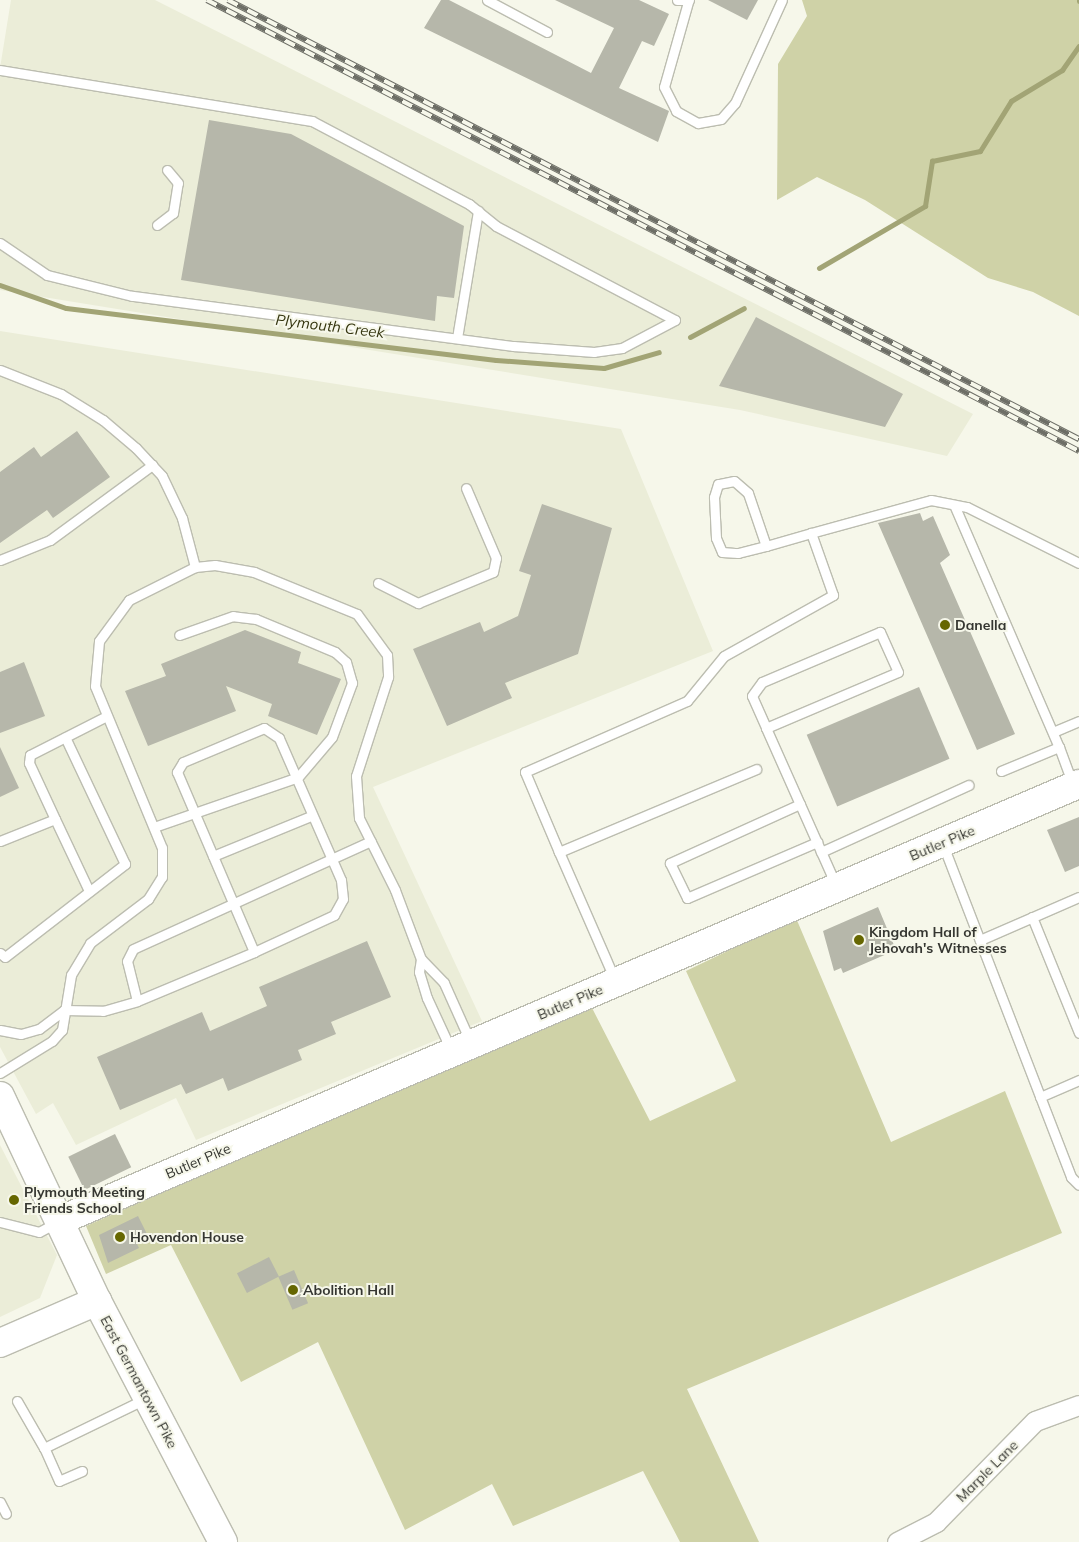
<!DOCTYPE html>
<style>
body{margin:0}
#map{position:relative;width:1079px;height:1542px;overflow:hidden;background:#f6f7ea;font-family:Mulish,sans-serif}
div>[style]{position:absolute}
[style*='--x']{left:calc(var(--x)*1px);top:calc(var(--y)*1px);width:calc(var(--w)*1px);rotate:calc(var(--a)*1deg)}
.built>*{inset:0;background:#ebedd8}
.green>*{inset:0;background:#cfd2a7}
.stream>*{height:5px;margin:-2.5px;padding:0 2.5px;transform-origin:2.5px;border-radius:2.5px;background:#a2a475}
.building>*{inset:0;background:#b6b7aa;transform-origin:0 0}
.roads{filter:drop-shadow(1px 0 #bcbdb0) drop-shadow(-1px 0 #bcbdb0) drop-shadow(0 1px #bcbdb0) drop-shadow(0 -1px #bcbdb0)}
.service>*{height:9px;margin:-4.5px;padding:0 4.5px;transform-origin:4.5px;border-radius:4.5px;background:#fff}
.minor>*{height:19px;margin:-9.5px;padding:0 9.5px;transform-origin:9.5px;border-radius:9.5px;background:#fff}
.primary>*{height:28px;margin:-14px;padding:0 14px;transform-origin:14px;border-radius:14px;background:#fff}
.rail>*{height:5.5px;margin-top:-2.75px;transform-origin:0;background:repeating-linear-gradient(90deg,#f6f7ea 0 11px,#6d6e66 0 22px);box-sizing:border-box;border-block:1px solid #6d6e66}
.dots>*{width:14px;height:14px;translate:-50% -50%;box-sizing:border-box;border:2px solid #f6f7ea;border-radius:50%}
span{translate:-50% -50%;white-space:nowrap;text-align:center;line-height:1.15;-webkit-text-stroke:4px #f6f7ea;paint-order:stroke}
.poi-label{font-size:14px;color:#353631;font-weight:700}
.left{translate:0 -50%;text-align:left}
.street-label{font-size:14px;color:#353631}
.water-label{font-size:15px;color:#353610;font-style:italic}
</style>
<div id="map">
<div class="built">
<i style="clip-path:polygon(11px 0,155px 0,973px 414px,947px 456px,740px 410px,0 290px,0 68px)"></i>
<i style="clip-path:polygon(0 331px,621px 429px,713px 651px,373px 787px,482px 1021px,196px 1140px,176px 1098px,76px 1145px,53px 1103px,36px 1114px,0 1047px)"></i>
<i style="clip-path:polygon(0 1145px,57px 1255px,40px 1298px,0 1317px)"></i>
</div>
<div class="green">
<i style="clip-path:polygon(802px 0,1079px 0,1079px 316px,1033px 292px,988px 278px,865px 200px,817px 177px,777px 200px,778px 64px,807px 16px)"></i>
<i style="clip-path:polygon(796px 918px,891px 1142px,1005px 1091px,1062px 1233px,687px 1389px,759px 1542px,680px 1542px,643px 1471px,513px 1526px,492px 1484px,405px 1530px,318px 1342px,241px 1382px,171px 1245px,106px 1274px,86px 1226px,591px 1006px,650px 1121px,736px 1081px,686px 971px)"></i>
</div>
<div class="stream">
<i style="--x:1079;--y:0;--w:1;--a:90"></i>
<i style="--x:819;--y:268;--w:123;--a:-30.3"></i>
<i style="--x:925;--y:206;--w:46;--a:-81.2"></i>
<i style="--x:932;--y:161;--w:49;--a:-11.8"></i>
<i style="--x:980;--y:151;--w:59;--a:-58.2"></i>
<i style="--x:1011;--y:101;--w:60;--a:-31.3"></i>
<i style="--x:1062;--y:70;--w:29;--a:-55"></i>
<i style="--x:0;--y:285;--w:70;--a:19.2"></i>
<i style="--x:66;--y:308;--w:433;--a:6.9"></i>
<i style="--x:496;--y:360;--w:108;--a:4.2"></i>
<i style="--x:604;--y:368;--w:57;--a:-16.2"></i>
<i style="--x:690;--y:337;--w:61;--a:-28.2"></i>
</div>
<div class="building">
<i style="clip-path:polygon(441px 0,449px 0,591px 73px,614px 28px,555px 0,639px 0,669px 14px,654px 46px,642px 41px,619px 88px,669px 111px,658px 142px,424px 28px)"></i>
<i style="clip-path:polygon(708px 0,758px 0,747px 20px)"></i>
<i style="clip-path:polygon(209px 120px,291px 134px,464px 226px,454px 298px,437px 296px,435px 321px,181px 280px)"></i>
<i style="clip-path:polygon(756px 317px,903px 394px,885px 427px,719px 386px)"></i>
<i style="clip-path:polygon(77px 431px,110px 477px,53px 518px,47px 510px,0 543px,0 472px,34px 447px,41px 457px)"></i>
<i style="clip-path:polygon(542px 504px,612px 528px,578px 654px,505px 683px,512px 698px,447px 726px,413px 649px,480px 622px,484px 632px,518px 616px,531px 575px,519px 571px)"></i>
<i style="clip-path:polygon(920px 513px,923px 521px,933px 516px,950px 555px,940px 563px,1015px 734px,977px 750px,878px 523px)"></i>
<i style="clip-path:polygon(245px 630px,301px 652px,298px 663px,341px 679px,317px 735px,268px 716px,272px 704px,226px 686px,236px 711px,148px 746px,125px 691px,166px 676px,161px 664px)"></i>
<i style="clip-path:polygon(24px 662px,45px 716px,0 733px,0 672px)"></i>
<i style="left:919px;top:687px;width:78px;height:122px;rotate:67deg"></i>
<i style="clip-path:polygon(0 747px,19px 788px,0 797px)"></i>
<i style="clip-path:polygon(1079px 817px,1079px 866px,1065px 872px,1047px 830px)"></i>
<i style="clip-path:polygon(878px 907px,896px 950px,843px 973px,841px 968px,834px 971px,823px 931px)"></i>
<i style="clip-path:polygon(367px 941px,391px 997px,331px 1022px,336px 1034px,298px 1050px,302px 1060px,228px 1091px,223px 1078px,186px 1094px,181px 1084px,120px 1110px,97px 1057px,202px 1012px,210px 1031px,267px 1006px,259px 987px)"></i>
<i style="left:115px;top:1134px;width:37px;height:52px;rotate:64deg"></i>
<i style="clip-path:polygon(138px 1216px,147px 1234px,135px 1240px,139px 1248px,108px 1263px,99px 1235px)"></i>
<i style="left:269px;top:1257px;width:22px;height:36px;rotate:63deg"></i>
<i style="left:294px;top:1270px;width:36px;height:17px;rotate:67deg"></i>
</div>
<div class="roads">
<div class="service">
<i style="--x:487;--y:0;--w:68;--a:28.1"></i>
<i style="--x:677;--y:0;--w:12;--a:0"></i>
<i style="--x:688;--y:2;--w:88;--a:105.8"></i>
<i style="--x:664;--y:87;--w:27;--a:63"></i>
<i style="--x:676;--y:111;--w:25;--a:29"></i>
<i style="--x:698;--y:123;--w:23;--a:-10"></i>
<i style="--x:721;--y:119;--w:21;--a:-49"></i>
<i style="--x:735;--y:103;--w:113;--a:-65.5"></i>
<i style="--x:0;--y:70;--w:316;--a:9.3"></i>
<i style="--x:312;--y:121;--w:178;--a:27.9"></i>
<i style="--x:469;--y:204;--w:35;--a:39"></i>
<i style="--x:496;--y:226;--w:202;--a:27.7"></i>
<i style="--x:675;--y:320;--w:60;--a:152.2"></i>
<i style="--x:622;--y:348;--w:28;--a:172"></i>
<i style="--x:594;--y:352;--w:81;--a:-175.8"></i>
<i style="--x:513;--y:346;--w:384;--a:-172.5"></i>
<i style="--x:132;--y:296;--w:88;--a:-166.1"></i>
<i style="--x:47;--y:275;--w:57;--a:-145.8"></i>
<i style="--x:157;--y:225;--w:20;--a:-37"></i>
<i style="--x:173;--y:213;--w:30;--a:-81"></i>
<i style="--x:178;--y:183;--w:17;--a:-130"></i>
<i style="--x:457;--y:338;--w:129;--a:-80.6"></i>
<i style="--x:0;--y:370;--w:66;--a:21.5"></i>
<i style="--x:61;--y:394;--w:49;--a:31.8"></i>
<i style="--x:103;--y:420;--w:43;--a:40.3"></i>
<i style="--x:136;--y:448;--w:38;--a:47"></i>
<i style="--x:162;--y:476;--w:47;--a:64.5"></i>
<i style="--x:182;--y:518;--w:51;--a:75.1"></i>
<i style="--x:955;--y:507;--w:262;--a:66.6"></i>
<i style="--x:766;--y:546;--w:56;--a:-108.8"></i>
<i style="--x:748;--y:493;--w:18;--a:-139"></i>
<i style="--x:734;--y:481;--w:16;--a:169"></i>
<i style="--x:718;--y:484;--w:14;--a:107"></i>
<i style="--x:714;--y:497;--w:41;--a:87.2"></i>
<i style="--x:716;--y:538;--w:15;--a:67"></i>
<i style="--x:722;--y:552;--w:16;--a:4"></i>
<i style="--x:738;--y:553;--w:29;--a:-14"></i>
<i style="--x:766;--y:546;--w:47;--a:-16.1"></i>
<i style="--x:0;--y:560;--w:54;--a:-21.8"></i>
<i style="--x:50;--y:540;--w:127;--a:-36.3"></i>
<i style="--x:378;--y:583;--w:45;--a:26.6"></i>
<i style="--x:418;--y:603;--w:81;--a:-22.5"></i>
<i style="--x:493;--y:572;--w:14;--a:-78"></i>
<i style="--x:496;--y:558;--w:76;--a:-113.2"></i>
<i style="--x:766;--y:728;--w:143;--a:-23"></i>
<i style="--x:898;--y:672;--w:44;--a:-114.2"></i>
<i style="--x:880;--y:632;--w:128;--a:157"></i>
<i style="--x:762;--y:682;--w:17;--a:126"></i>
<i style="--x:752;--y:696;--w:35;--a:66"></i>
<i style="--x:766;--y:728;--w:172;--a:66"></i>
<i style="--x:1053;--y:732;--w:28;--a:-23"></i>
<i style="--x:1001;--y:771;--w:63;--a:-22.5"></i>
<i style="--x:1059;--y:747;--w:40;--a:69.8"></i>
<i style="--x:800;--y:804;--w:143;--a:155.6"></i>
<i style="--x:670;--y:863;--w:39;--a:64"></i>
<i style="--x:687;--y:898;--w:142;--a:-23.3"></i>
<i style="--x:55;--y:819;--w:80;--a:64.7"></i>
<i style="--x:154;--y:827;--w:152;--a:-19.1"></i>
<i style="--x:298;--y:777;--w:52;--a:-49.6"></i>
<i style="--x:332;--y:737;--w:58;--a:-69.7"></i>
<i style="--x:352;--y:683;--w:22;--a:-106"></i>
<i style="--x:346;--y:662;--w:15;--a:-138"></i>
<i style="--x:335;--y:652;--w:86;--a:-157.3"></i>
<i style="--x:256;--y:619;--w:23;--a:-173"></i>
<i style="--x:233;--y:616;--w:57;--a:160.6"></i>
<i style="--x:0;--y:841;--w:59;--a:-21.8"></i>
<i style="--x:55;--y:819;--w:62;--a:-114.9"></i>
<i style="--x:29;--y:763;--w:8;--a:-83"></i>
<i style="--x:30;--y:755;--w:86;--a:-26.9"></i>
<i style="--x:943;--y:845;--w:356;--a:68.9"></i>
<i style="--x:1071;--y:1177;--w:11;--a:45"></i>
<i style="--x:559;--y:852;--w:87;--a:-113"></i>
<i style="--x:525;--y:772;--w:177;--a:-23.7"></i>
<i style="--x:687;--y:701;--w:58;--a:-50.6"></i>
<i style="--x:724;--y:656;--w:125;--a:-29.2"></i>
<i style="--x:833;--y:595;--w:66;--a:-109.5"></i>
<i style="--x:811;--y:533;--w:124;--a:-15.4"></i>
<i style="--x:931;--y:500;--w:37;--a:11"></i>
<i style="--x:967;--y:507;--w:125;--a:26.6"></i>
<i style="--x:821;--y:852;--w:162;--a:-24.4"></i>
<i style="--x:213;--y:856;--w:106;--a:-22.2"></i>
<i style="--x:1032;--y:917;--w:125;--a:67.9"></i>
<i style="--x:980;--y:940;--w:108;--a:-23.5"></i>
<i style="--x:0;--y:953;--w:6;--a:39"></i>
<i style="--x:5;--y:957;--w:152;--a:-37.8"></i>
<i style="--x:125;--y:864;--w:140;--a:-115.3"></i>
<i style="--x:421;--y:959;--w:13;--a:99"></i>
<i style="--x:419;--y:972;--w:27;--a:73"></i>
<i style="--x:427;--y:998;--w:57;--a:65.2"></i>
<i style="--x:615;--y:980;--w:140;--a:-113.6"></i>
<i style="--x:559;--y:852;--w:214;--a:-22.8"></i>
<i style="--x:137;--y:1001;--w:41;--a:-104"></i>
<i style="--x:127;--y:961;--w:13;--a:-63"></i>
<i style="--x:133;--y:949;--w:261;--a:-24.4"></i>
<i style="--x:0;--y:1030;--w:21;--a:11"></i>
<i style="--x:21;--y:1034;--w:19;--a:-16"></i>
<i style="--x:39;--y:1029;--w:31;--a:-37"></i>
<i style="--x:64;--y:1010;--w:39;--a:1"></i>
<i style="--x:103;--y:1011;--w:35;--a:-16"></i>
<i style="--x:137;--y:1001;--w:127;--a:-22.7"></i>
<i style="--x:254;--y:952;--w:88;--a:-24.8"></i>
<i style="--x:334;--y:915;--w:18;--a:-61"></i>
<i style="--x:343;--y:899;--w:19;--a:-96"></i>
<i style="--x:341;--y:880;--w:155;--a:-113.6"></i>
<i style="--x:279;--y:738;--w:18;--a:-146"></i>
<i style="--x:264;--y:728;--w:88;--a:157.2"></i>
<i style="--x:183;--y:762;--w:12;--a:121"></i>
<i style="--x:177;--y:772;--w:196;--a:66.8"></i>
<i style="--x:0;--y:1073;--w:61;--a:-31.6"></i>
<i style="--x:52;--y:1041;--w:15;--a:-48"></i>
<i style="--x:62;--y:1030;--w:56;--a:-80.7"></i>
<i style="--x:71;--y:975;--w:37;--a:-59"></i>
<i style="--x:90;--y:943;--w:73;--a:-37.2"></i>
<i style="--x:148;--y:899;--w:26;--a:-58"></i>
<i style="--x:162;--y:877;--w:29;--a:-90"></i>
<i style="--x:162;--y:848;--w:175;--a:-112.5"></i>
<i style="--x:95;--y:686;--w:45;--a:-84.9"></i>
<i style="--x:99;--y:641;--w:51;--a:-53.8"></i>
<i style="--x:129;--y:600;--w:74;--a:-26.6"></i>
<i style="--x:195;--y:567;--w:20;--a:-6"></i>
<i style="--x:215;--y:565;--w:40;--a:10"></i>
<i style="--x:254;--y:572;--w:111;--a:22.2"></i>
<i style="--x:357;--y:614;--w:51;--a:53.8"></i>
<i style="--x:387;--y:655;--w:22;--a:87"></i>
<i style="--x:388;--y:677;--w:104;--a:107.9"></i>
<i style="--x:356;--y:776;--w:42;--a:85.9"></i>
<i style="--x:359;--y:818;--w:80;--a:63.4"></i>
<i style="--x:395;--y:890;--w:74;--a:69.4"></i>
<i style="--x:421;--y:959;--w:33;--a:46"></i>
<i style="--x:444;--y:983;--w:66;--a:65.8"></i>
<i style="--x:1040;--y:1097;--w:43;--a:-23.6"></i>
<i style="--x:0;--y:1222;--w:40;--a:14.4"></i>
<i style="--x:39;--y:1232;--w:19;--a:-28"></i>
<i style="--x:17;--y:1401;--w:54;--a:60.1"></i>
<i style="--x:82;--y:1471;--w:25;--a:157"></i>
<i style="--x:59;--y:1481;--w:36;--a:-114"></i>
<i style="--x:44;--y:1448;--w:112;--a:-25.9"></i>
<i style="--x:0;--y:1502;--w:13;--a:63"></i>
</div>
<div class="minor">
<i style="--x:897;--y:1542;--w:44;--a:-27.1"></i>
<i style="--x:936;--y:1522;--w:141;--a:-45.6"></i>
<i style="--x:1035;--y:1421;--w:47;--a:-20"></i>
</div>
<div class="primary">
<i style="--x:0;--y:1096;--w:227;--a:64.7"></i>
<i style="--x:97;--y:1301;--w:272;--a:62.4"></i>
<i style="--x:61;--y:1220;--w:1107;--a:-23.19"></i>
<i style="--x:0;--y:1343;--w:106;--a:-23.4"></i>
</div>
</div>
<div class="rail">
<i style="--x:207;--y:0;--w:982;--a:27.35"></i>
<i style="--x:228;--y:0;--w:958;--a:27.29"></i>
</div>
<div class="dots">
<i style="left:945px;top:625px;background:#666701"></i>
<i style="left:859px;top:940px;background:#666701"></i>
<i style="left:14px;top:1200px;background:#666701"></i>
<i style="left:120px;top:1237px;background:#666701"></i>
<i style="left:293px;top:1290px;background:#666701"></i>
</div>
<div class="poi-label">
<span class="left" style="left:955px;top:625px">Danella</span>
<span class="left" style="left:869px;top:940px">Kingdom Hall of<br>Jehovah's Witnesses</span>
<span class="left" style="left:24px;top:1200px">Plymouth Meeting<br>Friends School</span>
<span class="left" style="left:130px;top:1237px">Hovendon House</span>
<span class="left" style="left:303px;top:1290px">Abolition Hall</span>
</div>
<div class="street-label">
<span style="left:942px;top:843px;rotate:-23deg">Butler Pike</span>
<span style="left:570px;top:1002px;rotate:-23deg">Butler Pike</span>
<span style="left:198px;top:1161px;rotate:-23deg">Butler Pike</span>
<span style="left:139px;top:1382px;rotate:62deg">East Germantown Pike</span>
<span style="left:987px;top:1471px;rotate:-45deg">Marple Lane</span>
</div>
<div class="water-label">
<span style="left:330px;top:326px;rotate:7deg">Plymouth Creek</span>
</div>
</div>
